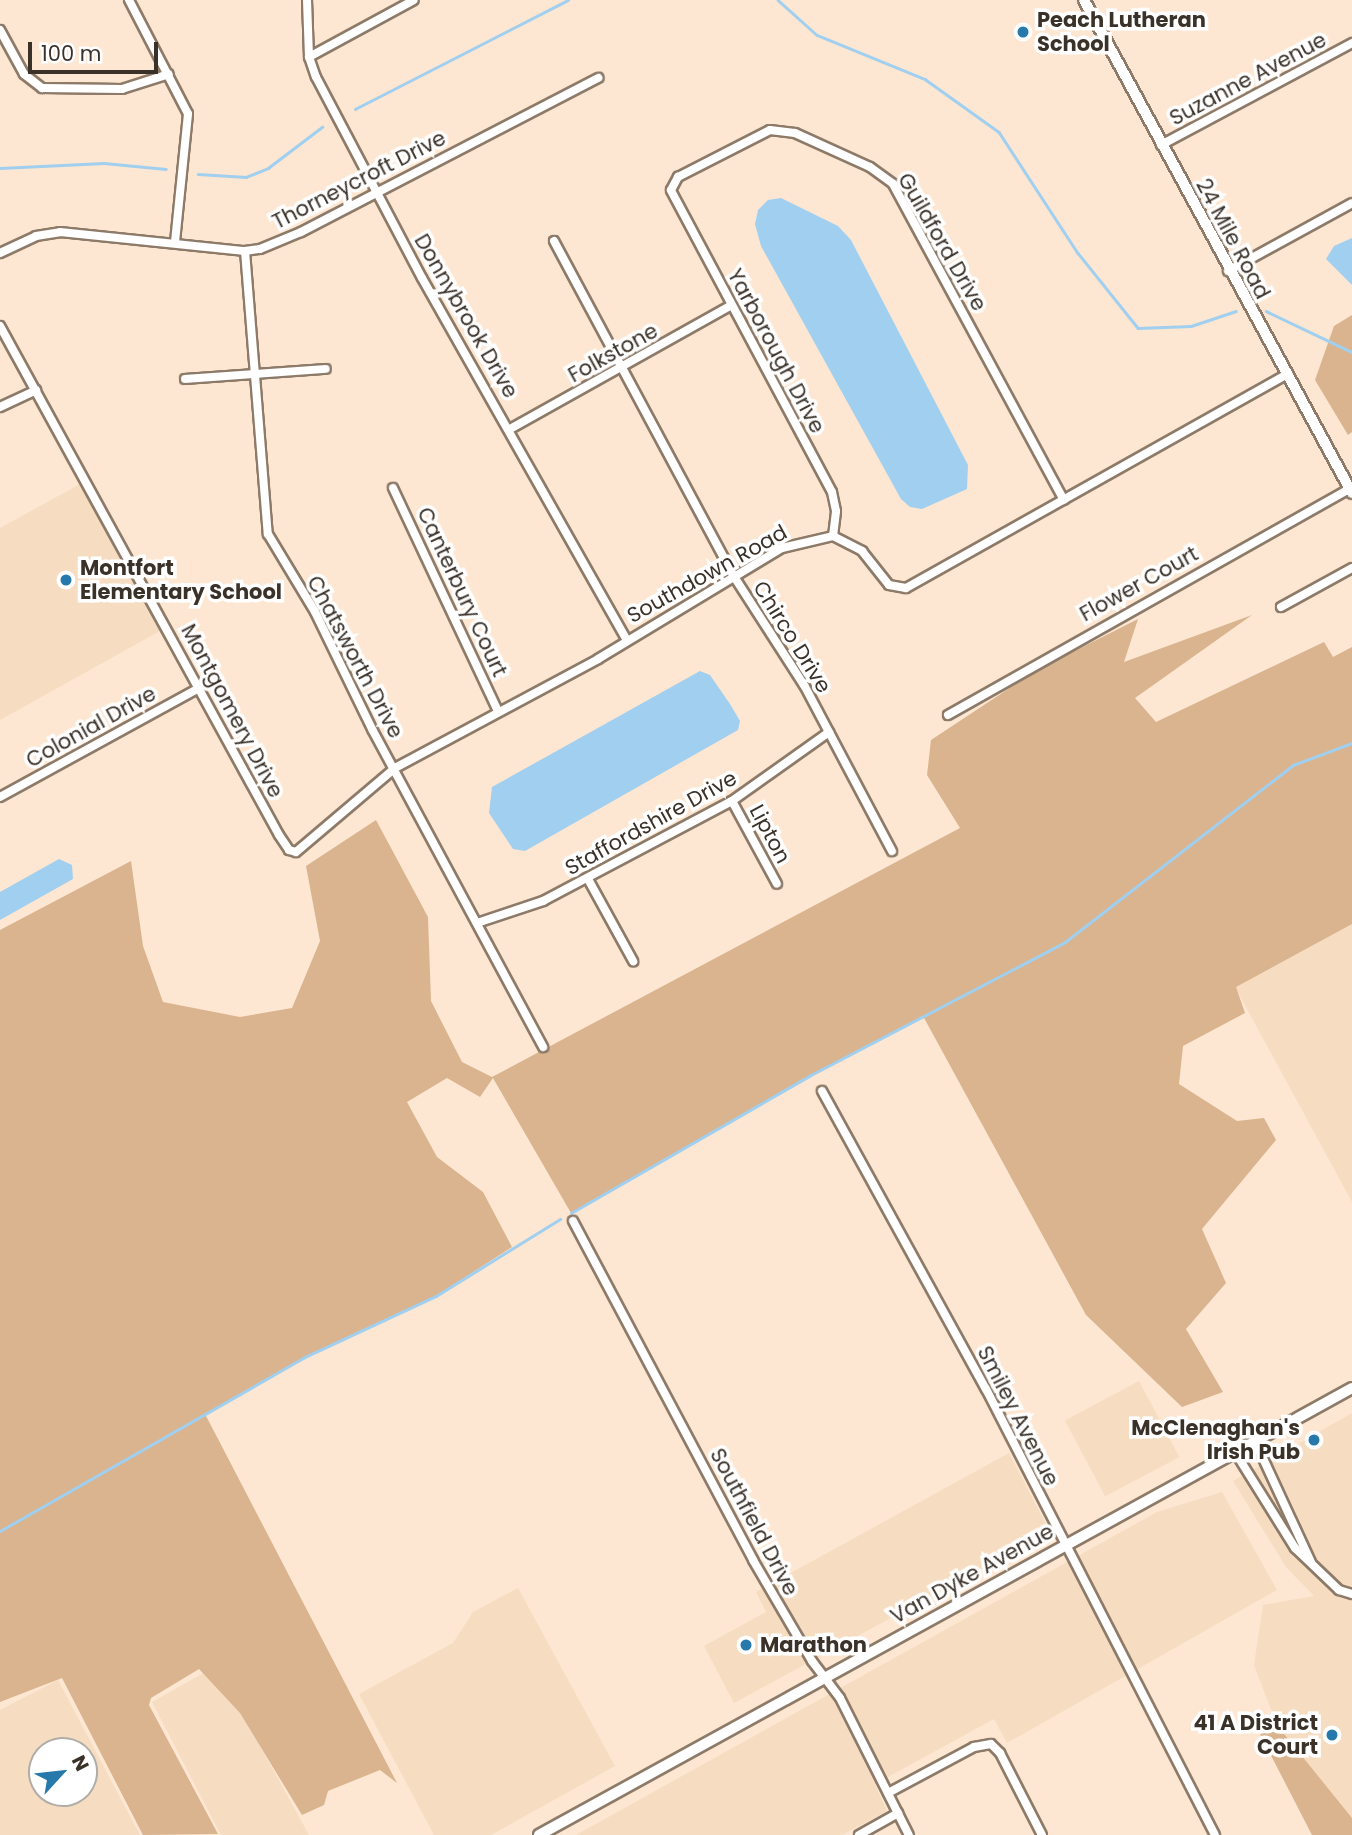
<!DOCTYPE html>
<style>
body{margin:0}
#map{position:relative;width:1352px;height:1835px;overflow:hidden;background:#fde7d2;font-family:Poppins,sans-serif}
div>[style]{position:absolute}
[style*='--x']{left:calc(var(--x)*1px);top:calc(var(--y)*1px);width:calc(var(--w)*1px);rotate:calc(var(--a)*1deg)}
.built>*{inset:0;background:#f6dcc1;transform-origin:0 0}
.forest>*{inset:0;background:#d9b48e}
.water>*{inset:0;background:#a1cfef}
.stream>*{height:2.5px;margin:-1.25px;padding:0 1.25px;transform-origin:1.25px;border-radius:1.25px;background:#a1cfef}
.roads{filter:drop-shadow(2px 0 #8d7a68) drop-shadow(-2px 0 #8d7a68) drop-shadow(0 2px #8d7a68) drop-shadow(0 -2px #8d7a68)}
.minor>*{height:8px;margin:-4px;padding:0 4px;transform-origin:4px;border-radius:4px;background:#fff}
.tertiary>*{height:10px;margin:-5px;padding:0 5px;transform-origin:5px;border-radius:5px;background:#fff}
.secondary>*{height:10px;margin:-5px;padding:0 5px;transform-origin:5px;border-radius:5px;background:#fff}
.dots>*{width:19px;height:19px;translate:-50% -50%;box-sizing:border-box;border:4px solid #fff;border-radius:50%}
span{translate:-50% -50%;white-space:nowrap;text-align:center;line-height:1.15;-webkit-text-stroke:7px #fff;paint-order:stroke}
.poi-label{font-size:21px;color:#3a3129;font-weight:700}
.left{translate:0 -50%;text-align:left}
.right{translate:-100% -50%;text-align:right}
.street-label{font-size:21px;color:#3a3129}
.north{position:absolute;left:28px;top:1737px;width:70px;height:70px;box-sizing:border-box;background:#fff;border:2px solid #b0ada9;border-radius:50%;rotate:63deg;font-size:19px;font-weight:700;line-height:28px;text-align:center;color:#3a3129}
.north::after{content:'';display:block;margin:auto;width:24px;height:32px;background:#2679aa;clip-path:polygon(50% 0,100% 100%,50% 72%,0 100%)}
.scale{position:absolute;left:28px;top:42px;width:130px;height:32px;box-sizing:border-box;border:4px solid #3a3129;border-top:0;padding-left:9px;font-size:21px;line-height:24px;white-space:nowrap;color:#3a3129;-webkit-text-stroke:5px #fff;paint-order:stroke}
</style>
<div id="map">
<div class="built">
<i style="clip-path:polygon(82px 483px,160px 631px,0 720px,0 528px)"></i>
<i style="clip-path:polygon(1350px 921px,1352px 924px,1352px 1202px,1235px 987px)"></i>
<i style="left:1139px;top:1381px;width:86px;height:84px;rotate:62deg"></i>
<i style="clip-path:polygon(1352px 1413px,1352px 1818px,1277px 1725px,1254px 1665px,1263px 1605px,1314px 1596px,1286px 1567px,1233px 1481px)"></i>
<i style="clip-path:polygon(1009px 1453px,1050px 1532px,734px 1703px,704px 1646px,766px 1612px,756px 1592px)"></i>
<i style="clip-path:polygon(1222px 1492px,1277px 1590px,1007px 1743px,994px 1719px,875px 1784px,887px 1811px,842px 1835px,576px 1835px,1157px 1512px)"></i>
<i style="clip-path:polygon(518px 1588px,615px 1766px,491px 1835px,434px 1835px,359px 1694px,453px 1643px,473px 1612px)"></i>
<i style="clip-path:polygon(216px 1666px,309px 1835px,221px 1835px,152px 1702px)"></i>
<i style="clip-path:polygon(evenodd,58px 1680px,140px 1835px,0 1835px,0 1710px,58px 1680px,42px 1751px,84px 1751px,84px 1793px,42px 1793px,42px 1751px)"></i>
</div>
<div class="forest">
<i style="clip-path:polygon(1352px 315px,1352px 432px,1348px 435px,1315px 380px,1334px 326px)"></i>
<i style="clip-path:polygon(1252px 615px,1135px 698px,1156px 722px,1324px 642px,1333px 657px,1352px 647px,1352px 924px,1236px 987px,1245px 1013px,1183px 1046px,1179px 1084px,1237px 1121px,1264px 1118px,1276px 1140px,1202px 1229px,1226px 1283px,1186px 1329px,1223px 1392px,1182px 1407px,1086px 1315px,923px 1016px,809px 1076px,571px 1213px,493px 1078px,480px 1097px,447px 1078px,407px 1102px,437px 1157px,483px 1192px,512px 1247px,436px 1296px,303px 1358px,205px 1414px,397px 1783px,380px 1770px,328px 1791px,324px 1805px,302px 1815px,240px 1713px,199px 1669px,151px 1698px,149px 1705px,218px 1834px,143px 1835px,62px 1678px,0 1702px,0 930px,131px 861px,143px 946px,163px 1002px,240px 1017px,292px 1008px,320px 941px,306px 866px,376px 820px,428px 917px,431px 1001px,462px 1062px,492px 1077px,960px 828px,927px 775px,931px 740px,1037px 670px,1138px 619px,1124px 662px)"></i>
<i style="clip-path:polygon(1277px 1725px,1352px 1818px,1352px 1835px,1312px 1835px,1260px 1734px)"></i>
</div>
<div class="water">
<i style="clip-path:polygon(781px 198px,838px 226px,851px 240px,968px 465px,967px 489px,922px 509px,910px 507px,901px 499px,761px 246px,755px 224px,758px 210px,768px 200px)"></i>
<i style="clip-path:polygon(1352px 238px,1352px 285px,1326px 259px,1334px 246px)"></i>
<i style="clip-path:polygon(700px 671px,710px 675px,730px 704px,740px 721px,738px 730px,525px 851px,513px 849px,489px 813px,492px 787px)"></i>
<i style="clip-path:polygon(59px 859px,72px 865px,73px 879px,0 920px,0 892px)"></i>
</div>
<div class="stream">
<i style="--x:778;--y:0;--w:52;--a:41.9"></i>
<i style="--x:817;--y:35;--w:117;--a:22.2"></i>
<i style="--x:925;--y:79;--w:91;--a:35.6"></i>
<i style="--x:999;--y:132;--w:145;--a:56.9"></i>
<i style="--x:1078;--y:253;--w:96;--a:51.3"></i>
<i style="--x:1138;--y:328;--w:53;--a:-2.2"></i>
<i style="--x:1191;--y:326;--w:47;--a:-18.4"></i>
<i style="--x:355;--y:109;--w:239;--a:-27.1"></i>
<i style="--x:0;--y:168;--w:104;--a:-2.8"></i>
<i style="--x:104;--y:163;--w:62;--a:5.5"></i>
<i style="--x:198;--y:174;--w:48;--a:3.6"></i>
<i style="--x:246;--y:177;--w:24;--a:-22"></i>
<i style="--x:268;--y:168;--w:68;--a:-37.2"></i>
<i style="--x:1266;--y:311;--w:95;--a:25.5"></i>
<i style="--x:571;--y:1213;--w:275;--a:-29.9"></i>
<i style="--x:809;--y:1076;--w:289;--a:-27.6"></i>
<i style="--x:1065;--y:942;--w:289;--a:-37.8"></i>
<i style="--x:1293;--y:765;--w:63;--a:-20.4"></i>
<i style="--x:0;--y:1531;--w:349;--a:-29.7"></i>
<i style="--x:303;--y:1358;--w:147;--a:-25"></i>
<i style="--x:436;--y:1296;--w:146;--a:-31.8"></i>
</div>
<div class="roads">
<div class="minor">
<i style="--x:129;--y:0;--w:128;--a:62.6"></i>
<i style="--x:188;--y:114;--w:129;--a:95.8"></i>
<i style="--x:307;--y:0;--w:57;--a:88"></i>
<i style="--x:309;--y:57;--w:21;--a:71"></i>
<i style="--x:316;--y:77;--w:227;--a:62.2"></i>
<i style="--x:422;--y:278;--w:415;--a:60.5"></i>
<i style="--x:0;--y:30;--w:50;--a:61.4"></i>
<i style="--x:24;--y:74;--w:23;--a:38"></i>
<i style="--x:42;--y:88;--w:80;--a:0.7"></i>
<i style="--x:122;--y:89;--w:49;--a:-17.7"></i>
<i style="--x:309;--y:57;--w:119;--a:-28.5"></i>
<i style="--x:1161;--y:145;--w:217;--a:-28.1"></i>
<i style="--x:554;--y:241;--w:379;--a:61.8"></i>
<i style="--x:733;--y:575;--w:131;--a:57.2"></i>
<i style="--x:804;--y:685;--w:188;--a:62.1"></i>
<i style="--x:245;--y:251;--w:284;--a:85.4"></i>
<i style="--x:268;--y:534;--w:91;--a:58.9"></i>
<i style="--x:315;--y:612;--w:132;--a:64"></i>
<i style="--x:373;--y:731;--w:359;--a:61.7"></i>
<i style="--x:0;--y:253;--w:40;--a:-25"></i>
<i style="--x:36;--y:236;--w:24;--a:-9"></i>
<i style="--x:60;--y:232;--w:186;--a:5.9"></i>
<i style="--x:245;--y:251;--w:15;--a:-8"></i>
<i style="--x:260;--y:249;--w:44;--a:-22.5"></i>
<i style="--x:301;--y:232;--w:335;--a:-27.4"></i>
<i style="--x:1228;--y:271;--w:141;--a:-28.7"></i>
<i style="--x:0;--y:326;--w:580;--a:61.27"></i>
<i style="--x:279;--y:835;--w:18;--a:56"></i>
<i style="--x:289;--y:850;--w:7;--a:16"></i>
<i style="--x:296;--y:852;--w:130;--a:-40.3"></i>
<i style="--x:395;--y:768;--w:230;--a:-28.2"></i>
<i style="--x:598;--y:659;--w:215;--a:-31.1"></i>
<i style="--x:782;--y:548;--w:52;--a:-13.2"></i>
<i style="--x:833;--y:536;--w:33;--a:27"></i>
<i style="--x:862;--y:551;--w:43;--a:51.5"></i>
<i style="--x:889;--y:585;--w:17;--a:10"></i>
<i style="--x:906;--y:588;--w:436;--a:-29.3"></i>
<i style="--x:185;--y:379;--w:141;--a:-4.1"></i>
<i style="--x:0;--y:407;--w:40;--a:-25"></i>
<i style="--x:510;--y:429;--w:254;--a:-29.2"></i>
<i style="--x:393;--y:488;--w:246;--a:64.8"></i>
<i style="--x:833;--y:536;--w:25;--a:-83"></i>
<i style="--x:836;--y:511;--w:19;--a:-102"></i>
<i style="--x:832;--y:492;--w:342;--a:-118.1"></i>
<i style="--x:671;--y:190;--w:15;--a:-62"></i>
<i style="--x:678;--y:177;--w:103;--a:-27.1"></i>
<i style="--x:770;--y:130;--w:25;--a:7"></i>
<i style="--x:795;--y:133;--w:82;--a:24.4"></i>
<i style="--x:870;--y:167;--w:29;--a:36"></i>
<i style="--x:893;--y:184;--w:359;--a:61.6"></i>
<i style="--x:1281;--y:607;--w:81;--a:-28.8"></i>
<i style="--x:948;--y:715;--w:460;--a:-29.4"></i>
<i style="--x:0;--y:797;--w:227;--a:-28.7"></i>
<i style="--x:732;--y:801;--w:94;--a:61.5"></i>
<i style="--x:588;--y:879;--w:94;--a:61.2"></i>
<i style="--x:477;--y:923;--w:70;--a:-18.4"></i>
<i style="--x:543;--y:901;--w:214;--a:-27.9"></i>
<i style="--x:732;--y:801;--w:119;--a:-35.4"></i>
<i style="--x:822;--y:1091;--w:340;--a:61.2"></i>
<i style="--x:986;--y:1389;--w:501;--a:62.82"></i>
<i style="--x:573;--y:1221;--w:384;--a:62"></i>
<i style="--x:753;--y:1560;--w:117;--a:59.7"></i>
<i style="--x:812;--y:1661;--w:46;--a:52.9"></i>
<i style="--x:840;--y:1698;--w:153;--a:63.3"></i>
<i style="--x:1255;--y:1441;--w:133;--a:65.2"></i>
<i style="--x:1235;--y:1452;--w:113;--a:58"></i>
<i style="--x:1295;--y:1548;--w:61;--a:43.7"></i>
<i style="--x:1339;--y:1590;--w:14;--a:17"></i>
<i style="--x:888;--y:1793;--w:98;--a:-28.1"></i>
<i style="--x:974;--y:1747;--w:17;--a:-10"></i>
<i style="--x:991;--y:1744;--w:13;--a:45"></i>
<i style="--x:1000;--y:1753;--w:92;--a:62.9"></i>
<i style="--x:859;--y:1835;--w:45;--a:-29.4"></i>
</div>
<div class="tertiary">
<i style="--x:1084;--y:0;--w:561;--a:61.47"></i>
</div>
<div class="secondary">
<i style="--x:539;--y:1835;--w:928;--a:-28.8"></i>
</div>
</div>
<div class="dots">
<i style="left:1023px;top:32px;background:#2679aa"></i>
<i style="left:66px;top:580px;background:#2679aa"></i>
<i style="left:1314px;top:1440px;background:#2679aa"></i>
<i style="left:746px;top:1645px;background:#2679aa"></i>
<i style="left:1332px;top:1735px;background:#2679aa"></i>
</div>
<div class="poi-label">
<span class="left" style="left:1037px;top:32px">Peach Lutheran<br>School</span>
<span class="left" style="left:80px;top:580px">Montfort<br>Elementary School</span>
<span class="right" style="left:1300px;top:1440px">McClenaghan's<br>Irish Pub</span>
<span class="left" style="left:760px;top:1645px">Marathon</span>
<span class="right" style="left:1318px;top:1735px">41 A District<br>Court</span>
</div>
<div class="street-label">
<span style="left:1248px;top:79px;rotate:-28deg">Suzanne Avenue</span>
<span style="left:359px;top:180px;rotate:-27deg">Thorneycroft Drive</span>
<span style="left:1233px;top:239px;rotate:62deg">24 Mile Road</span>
<span style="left:942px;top:242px;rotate:60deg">Guildford Drive</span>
<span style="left:466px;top:316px;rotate:60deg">Donnybrook Drive</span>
<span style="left:776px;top:351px;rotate:62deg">Yarborough Drive</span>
<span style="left:613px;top:353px;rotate:-29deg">Folkstone</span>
<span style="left:707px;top:574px;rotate:-29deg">Southdown Road</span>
<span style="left:1139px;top:584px;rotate:-29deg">Flower Court</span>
<span style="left:462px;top:592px;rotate:65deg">Canterbury Court</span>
<span style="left:792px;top:637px;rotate:58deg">Chirco Drive</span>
<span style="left:355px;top:657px;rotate:62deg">Chatsworth Drive</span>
<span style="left:232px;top:711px;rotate:62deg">Montgomery Drive</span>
<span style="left:91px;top:727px;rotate:-29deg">Colonial Drive</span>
<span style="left:651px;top:823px;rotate:-29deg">Staffordshire Drive</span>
<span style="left:770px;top:834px;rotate:62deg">Lipton</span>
<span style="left:1018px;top:1416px;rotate:63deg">Smiley Avenue</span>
<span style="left:754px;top:1522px;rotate:62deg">Southfield Drive</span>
<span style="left:972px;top:1574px;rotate:-29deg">Van Dyke Avenue</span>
</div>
<div class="north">N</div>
<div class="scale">100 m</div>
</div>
